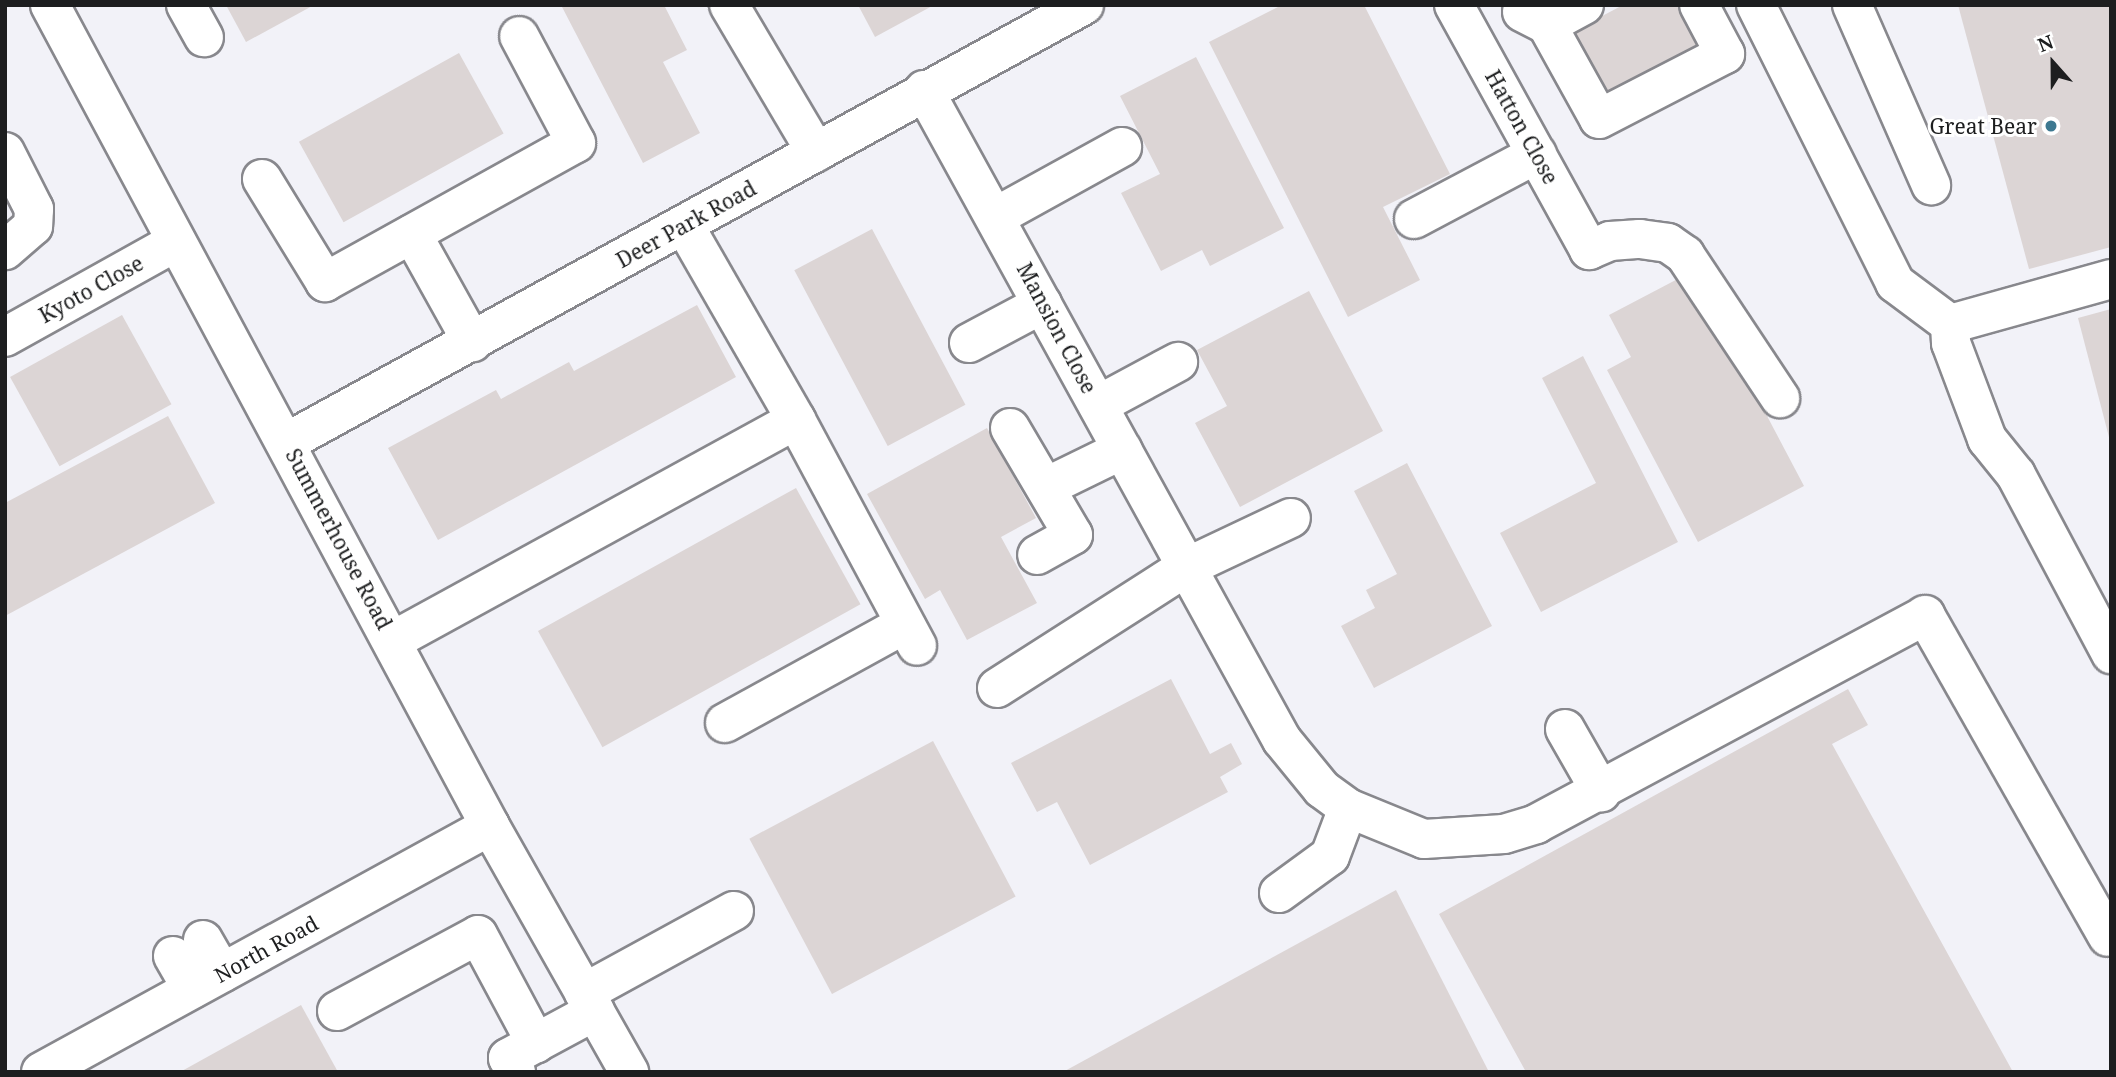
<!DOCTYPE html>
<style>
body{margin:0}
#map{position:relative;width:2116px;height:1077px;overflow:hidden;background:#f2f2f8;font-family:"Noto Serif",serif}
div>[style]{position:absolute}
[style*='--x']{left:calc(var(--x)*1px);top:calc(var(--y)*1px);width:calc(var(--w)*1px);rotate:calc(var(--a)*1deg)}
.building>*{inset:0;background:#dcd5d5;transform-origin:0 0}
.roads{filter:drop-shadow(2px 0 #88888d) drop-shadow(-2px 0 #88888d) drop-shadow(0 2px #88888d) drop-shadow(0 -2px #88888d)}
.minor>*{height:38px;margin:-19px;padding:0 19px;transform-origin:19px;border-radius:19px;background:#fff}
.dots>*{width:19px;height:19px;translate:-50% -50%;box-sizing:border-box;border:4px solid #fff;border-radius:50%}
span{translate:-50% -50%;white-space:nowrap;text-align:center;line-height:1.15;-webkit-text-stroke:6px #fff;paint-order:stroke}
.poi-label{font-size:21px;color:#1d1e1f}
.right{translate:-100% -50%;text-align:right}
.street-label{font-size:21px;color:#1d1e1f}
.frame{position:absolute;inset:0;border:7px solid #1d1e1f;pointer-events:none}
.north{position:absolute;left:2018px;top:28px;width:70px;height:70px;-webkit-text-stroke:5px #fff;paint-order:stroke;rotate:339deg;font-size:19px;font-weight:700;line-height:28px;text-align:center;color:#1d1e1f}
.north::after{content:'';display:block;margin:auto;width:24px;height:32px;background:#1d1e1f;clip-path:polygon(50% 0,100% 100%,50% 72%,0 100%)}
</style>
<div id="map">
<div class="building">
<i style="clip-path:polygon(226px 5px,314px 5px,246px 42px)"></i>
<i style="clip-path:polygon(561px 5px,664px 5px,687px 50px,663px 62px,700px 133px,643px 163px)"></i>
<i style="clip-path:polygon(858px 5px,934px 5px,875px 37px)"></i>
<i style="clip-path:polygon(1282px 5px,1364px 5px,1450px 174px,1383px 207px,1420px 280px,1348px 317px,1209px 42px)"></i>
<i style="clip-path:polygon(1623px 5px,1687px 5px,1708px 47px,1604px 100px,1570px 33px)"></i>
<i style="clip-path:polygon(1958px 5px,2111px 5px,2111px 247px,2029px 269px)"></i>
<i style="left:459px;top:53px;width:92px;height:183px;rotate:61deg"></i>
<i style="clip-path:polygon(1196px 57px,1284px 228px,1210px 266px,1202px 250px,1161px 271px,1121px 193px,1160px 174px,1120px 96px)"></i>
<i style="left:872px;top:229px;width:199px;height:88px;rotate:62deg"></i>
<i style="clip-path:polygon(1691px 272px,1804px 486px,1698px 542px,1607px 370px,1631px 357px,1609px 315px)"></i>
<i style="clip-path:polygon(1309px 291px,1383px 431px,1240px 507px,1195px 423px,1227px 406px,1197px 350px)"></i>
<i style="clip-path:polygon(697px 305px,736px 377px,438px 540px,388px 448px,496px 390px,501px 399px,569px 362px,574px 371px)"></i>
<i style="clip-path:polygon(2111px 309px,2111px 441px,2110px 441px,2078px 318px)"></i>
<i style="left:122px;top:315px;width:102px;height:128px;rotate:61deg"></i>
<i style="clip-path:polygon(1583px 356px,1678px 542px,1541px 612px,1500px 533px,1596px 483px,1542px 378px)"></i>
<i style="clip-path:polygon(168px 416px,215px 503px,5px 616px,5px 503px)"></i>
<i style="clip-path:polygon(987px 428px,1036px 518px,1001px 537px,1037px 603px,967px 640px,940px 590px,925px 599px,867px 494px)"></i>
<i style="clip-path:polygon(1407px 463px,1492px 626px,1374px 688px,1341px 626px,1375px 608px,1366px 590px,1397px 574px,1354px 491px)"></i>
<i style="left:796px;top:488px;width:133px;height:295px;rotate:61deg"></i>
<i style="clip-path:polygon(1171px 679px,1210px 754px,1231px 743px,1242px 764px,1220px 777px,1228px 792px,1090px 865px,1057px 802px,1037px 812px,1011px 763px)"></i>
<i style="clip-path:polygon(1848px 689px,1868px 725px,1832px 744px,2013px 1072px,1526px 1072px,1439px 914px)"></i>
<i style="left:933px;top:741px;width:176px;height:208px;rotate:62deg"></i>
<i style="clip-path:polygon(1396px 890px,1489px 1072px,1063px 1072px)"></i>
<i style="clip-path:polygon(301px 1005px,338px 1072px,180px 1072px)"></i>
</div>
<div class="roads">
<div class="minor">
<i style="--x:50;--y:5;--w:931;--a:61.81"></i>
<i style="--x:490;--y:826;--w:283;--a:60.5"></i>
<i style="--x:186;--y:5;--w:37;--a:61"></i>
<i style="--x:729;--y:5;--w:171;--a:59.4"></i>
<i style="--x:1454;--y:5;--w:280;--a:61.1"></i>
<i style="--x:1589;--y:250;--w:23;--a:-23"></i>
<i style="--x:1610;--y:241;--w:30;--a:-4"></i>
<i style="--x:1640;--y:239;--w:28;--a:8"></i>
<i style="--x:1668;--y:243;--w:21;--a:35"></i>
<i style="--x:1685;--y:255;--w:172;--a:56.4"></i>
<i style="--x:1756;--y:5;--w:311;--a:63.4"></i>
<i style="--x:1895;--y:283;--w:69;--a:36.7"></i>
<i style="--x:1950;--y:324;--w:19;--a:87"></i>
<i style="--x:1951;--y:343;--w:103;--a:69.4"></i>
<i style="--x:1987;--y:439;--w:46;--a:51.1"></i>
<i style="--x:2016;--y:475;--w:203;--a:62"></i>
<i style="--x:1852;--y:5;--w:197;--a:66.3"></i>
<i style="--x:1522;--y:12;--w:28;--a:27"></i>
<i style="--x:1547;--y:25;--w:107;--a:61"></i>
<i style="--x:1599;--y:119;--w:142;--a:-27.3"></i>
<i style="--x:1725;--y:54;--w:55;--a:-118"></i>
<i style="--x:1547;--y:25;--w:42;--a:-28.4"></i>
<i style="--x:924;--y:90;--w:742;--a:61.16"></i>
<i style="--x:1282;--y:740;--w:63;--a:50.8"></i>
<i style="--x:1322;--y:789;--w:32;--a:36"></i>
<i style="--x:1348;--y:808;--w:82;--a:22.2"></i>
<i style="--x:1424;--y:839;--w:80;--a:-3.6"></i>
<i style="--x:1504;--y:834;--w:34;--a:-17"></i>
<i style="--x:1536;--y:824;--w:442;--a:-28.2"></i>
<i style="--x:1925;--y:615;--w:370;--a:60.4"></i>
<i style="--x:5;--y:152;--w:64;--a:63"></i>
<i style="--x:34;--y:209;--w:17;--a:93"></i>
<i style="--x:33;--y:226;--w:37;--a:139"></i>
<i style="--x:262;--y:179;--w:121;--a:58.5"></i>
<i style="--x:325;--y:282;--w:287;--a:-29"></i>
<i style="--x:576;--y:143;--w:121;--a:-118"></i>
<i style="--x:997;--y:216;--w:143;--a:-28.9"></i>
<i style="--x:1414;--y:219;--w:139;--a:-27.9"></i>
<i style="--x:684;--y:225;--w:225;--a:60.1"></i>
<i style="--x:796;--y:420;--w:256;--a:61.8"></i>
<i style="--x:412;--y:234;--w:124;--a:60.9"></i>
<i style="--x:1950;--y:324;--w:167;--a:-15.6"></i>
<i style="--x:5;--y:337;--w:196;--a:-29.1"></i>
<i style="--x:969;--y:343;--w:83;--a:-28.1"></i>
<i style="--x:1098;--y:405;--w:91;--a:-28.3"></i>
<i style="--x:1010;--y:428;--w:124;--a:59.5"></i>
<i style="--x:1073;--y:535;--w:41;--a:150.9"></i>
<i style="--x:287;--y:442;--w:909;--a:-28.74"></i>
<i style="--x:1046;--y:487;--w:85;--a:-26"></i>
<i style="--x:394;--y:640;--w:458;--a:-28.7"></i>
<i style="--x:997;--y:688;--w:223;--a:-32.6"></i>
<i style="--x:1185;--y:568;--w:117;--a:-25.3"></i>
<i style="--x:725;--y:723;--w:205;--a:-28.8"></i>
<i style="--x:1565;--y:729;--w:73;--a:60.3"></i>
<i style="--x:1279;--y:893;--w:63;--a:-36"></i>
<i style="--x:1330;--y:856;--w:51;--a:-69.4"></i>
<i style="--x:203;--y:940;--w:38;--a:60"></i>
<i style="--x:173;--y:956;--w:38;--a:60"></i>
<i style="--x:584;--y:993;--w:171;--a:-28.7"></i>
<i style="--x:337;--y:1011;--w:160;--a:-28.3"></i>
<i style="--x:478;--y:935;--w:123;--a:61.8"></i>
<i style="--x:41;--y:1072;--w:512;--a:-28.72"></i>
<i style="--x:516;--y:1072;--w:16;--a:-120"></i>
<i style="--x:508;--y:1058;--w:99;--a:-28.4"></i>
</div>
</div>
<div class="dots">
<i style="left:2051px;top:126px;background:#3d7890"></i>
</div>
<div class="poi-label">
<span class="right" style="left:2037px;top:126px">Great Bear</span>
</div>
<div class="street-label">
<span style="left:1522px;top:127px;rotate:61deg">Hatton Close</span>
<span style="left:686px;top:224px;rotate:-29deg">Deer Park Road</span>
<span style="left:91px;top:289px;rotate:-29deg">Kyoto Close</span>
<span style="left:1057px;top:328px;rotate:62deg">Mansion Close</span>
<span style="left:339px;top:539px;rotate:62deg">Summerhouse Road</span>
<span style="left:266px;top:949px;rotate:-29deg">North Road</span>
</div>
<div class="frame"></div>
<div class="north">N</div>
</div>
